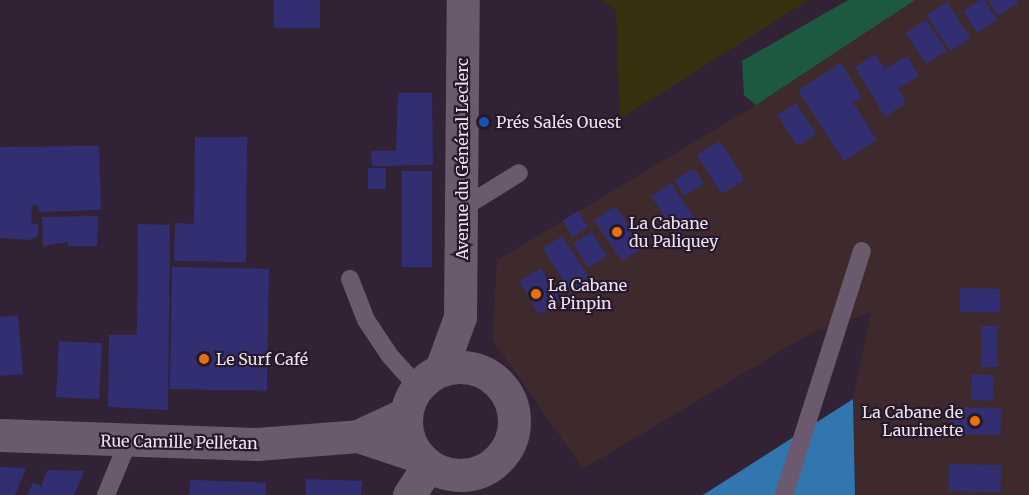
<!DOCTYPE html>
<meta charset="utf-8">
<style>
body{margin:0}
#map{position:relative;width:1029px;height:495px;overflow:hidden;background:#312235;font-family:Merriweather,serif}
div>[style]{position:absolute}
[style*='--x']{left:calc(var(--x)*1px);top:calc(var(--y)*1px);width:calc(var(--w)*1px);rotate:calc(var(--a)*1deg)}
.industrial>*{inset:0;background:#3e2a2c}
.green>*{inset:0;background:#1d5940}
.sand>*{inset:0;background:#38300f}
.water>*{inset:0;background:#3276af}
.building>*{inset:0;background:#312f72;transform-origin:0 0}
.service>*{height:18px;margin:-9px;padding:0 9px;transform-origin:9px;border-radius:9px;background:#6b5a6e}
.minor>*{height:33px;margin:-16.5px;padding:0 16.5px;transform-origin:16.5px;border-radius:16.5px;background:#6b5a6e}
.secondary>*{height:33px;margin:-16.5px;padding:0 16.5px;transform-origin:16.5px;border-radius:16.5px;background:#6b5a6e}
.secondary>.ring{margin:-16.5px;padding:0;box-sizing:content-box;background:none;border:33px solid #6b5a6e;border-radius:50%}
.dots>*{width:16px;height:16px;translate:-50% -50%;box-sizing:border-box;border:3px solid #27192b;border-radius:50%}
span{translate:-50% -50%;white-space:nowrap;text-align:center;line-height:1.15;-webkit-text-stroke:4.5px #27192b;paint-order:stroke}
.poi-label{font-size:16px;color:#ede3ef}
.left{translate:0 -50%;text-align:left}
.right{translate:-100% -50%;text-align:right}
.street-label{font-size:16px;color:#ede3ef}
</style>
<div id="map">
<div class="industrial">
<i style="clip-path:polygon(915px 0,1029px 0,1029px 495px,855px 495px,853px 399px,871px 312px,809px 334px,583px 469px,492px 339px,497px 260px,756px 105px)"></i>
</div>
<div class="green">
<i style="clip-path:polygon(848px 0,915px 0,756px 105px,744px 95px,742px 61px)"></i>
</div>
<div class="sand">
<i style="clip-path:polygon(600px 0,809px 0,620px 119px,616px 10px)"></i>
</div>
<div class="water">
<i style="clip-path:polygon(853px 399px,855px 495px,703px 495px)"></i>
</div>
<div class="building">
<i style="left:274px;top:0;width:46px;height:28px"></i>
<i style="clip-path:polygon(980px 0,984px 0,997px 20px,977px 33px,963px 11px)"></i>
<i style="clip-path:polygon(988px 0,1017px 0,1018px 3px,998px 16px)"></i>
<i style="left:947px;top:2px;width:43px;height:24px;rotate:57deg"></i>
<i style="left:926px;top:20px;width:37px;height:24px;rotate:57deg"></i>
<i style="clip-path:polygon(875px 54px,885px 69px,907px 56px,919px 76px,898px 89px,906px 103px,885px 117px,855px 67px)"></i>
<i style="clip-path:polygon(841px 63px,862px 97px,853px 103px,877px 140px,844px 161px,798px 90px)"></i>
<i style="clip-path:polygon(398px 93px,432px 93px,433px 165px,372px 166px,371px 151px,396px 151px)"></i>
<i style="left:796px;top:103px;width:37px;height:22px;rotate:57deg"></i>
<i style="clip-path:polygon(195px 137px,247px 137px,246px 262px,174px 261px,175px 223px,194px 224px)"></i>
<i style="left:720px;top:141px;width:46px;height:27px;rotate:58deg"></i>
<i style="clip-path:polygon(99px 146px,101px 210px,38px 212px,38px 206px,32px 205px,31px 223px,38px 224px,38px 236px,30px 240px,0 238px,0 147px)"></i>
<i style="left:368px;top:168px;width:18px;height:21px"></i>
<i style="left:694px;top:168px;width:19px;height:23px;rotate:58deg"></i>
<i style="left:402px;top:171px;width:30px;height:96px"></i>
<i style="left:671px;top:183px;width:47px;height:24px;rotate:56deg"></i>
<i style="left:615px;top:206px;width:50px;height:25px;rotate:56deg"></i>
<i style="left:578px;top:211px;width:19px;height:18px;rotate:58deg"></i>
<i style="clip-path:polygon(98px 216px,97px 246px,68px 246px,68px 242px,43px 246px,42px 217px)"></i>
<i style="clip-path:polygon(138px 224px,170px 225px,168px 410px,108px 407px,109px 335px,137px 335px)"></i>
<i style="left:592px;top:232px;width:28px;height:22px;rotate:58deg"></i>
<i style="left:562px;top:236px;width:53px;height:23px;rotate:57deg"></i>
<i style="left:172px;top:267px;width:97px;height:122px;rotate:1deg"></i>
<i style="left:541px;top:268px;width:38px;height:26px;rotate:58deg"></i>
<i style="left:960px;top:288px;width:40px;height:24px;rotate:1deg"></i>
<i style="clip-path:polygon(18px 315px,23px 374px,0 376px,0 317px)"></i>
<i style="left:981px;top:326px;width:17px;height:41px"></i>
<i style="left:59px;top:341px;width:43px;height:56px;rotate:3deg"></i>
<i style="left:972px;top:374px;width:22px;height:26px;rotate:3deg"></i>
<i style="left:950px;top:407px;width:51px;height:27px;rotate:1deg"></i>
<i style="left:949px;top:464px;width:52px;height:27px;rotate:1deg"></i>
<i style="clip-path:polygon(0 467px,26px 468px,15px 495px,0 495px)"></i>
<i style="clip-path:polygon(48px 470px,84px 471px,74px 495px,27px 495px,33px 483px,41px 486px)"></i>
<i style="clip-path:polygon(306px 479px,362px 481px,361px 495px,306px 495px)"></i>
<i style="left:190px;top:480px;width:76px;height:15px;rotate:2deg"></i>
</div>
<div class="service">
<i style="--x:461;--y:209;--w:68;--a:-31.8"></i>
<i style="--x:350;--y:279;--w:44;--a:68.7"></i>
<i style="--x:366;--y:320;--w:43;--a:56.3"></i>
<i style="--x:390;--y:356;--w:40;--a:48"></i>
<i style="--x:106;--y:495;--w:57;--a:-67.5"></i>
<i style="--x:784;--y:495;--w:256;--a:-72.3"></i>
</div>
<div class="minor">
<i style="--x:0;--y:435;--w:257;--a:2"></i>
<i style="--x:257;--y:444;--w:101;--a:-4.5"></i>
<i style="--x:358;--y:436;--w:52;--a:-25.1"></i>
<i style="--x:358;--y:436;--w:63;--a:18.4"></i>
<i style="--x:409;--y:495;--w:35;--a:-57"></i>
</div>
<div class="secondary">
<i class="ring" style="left:406px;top:367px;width:75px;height:75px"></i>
<i style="--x:441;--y:369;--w:55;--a:-69.9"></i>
<i style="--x:460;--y:317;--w:317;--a:-89.5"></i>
</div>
<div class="dots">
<i style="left:484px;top:122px;background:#1a4fb4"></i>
<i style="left:617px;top:232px;background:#e8710a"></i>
<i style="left:536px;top:294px;background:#e8710a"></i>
<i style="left:204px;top:359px;background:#e8710a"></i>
<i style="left:975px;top:421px;background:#e8710a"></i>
</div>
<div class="poi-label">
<span class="left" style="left:496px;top:122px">Prés Salés Ouest</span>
<span class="left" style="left:629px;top:232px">La Cabane<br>du Paliquey</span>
<span class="left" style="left:548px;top:294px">La Cabane<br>à Pinpin</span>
<span class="left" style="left:216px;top:359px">Le Surf Café</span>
<span class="right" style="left:963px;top:421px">La Cabane de<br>Laurinette</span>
</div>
<div class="street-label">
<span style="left:462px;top:159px;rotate:-90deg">Avenue du Général Leclerc</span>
<span style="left:179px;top:442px;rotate:1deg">Rue Camille Pelletan</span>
</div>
</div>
